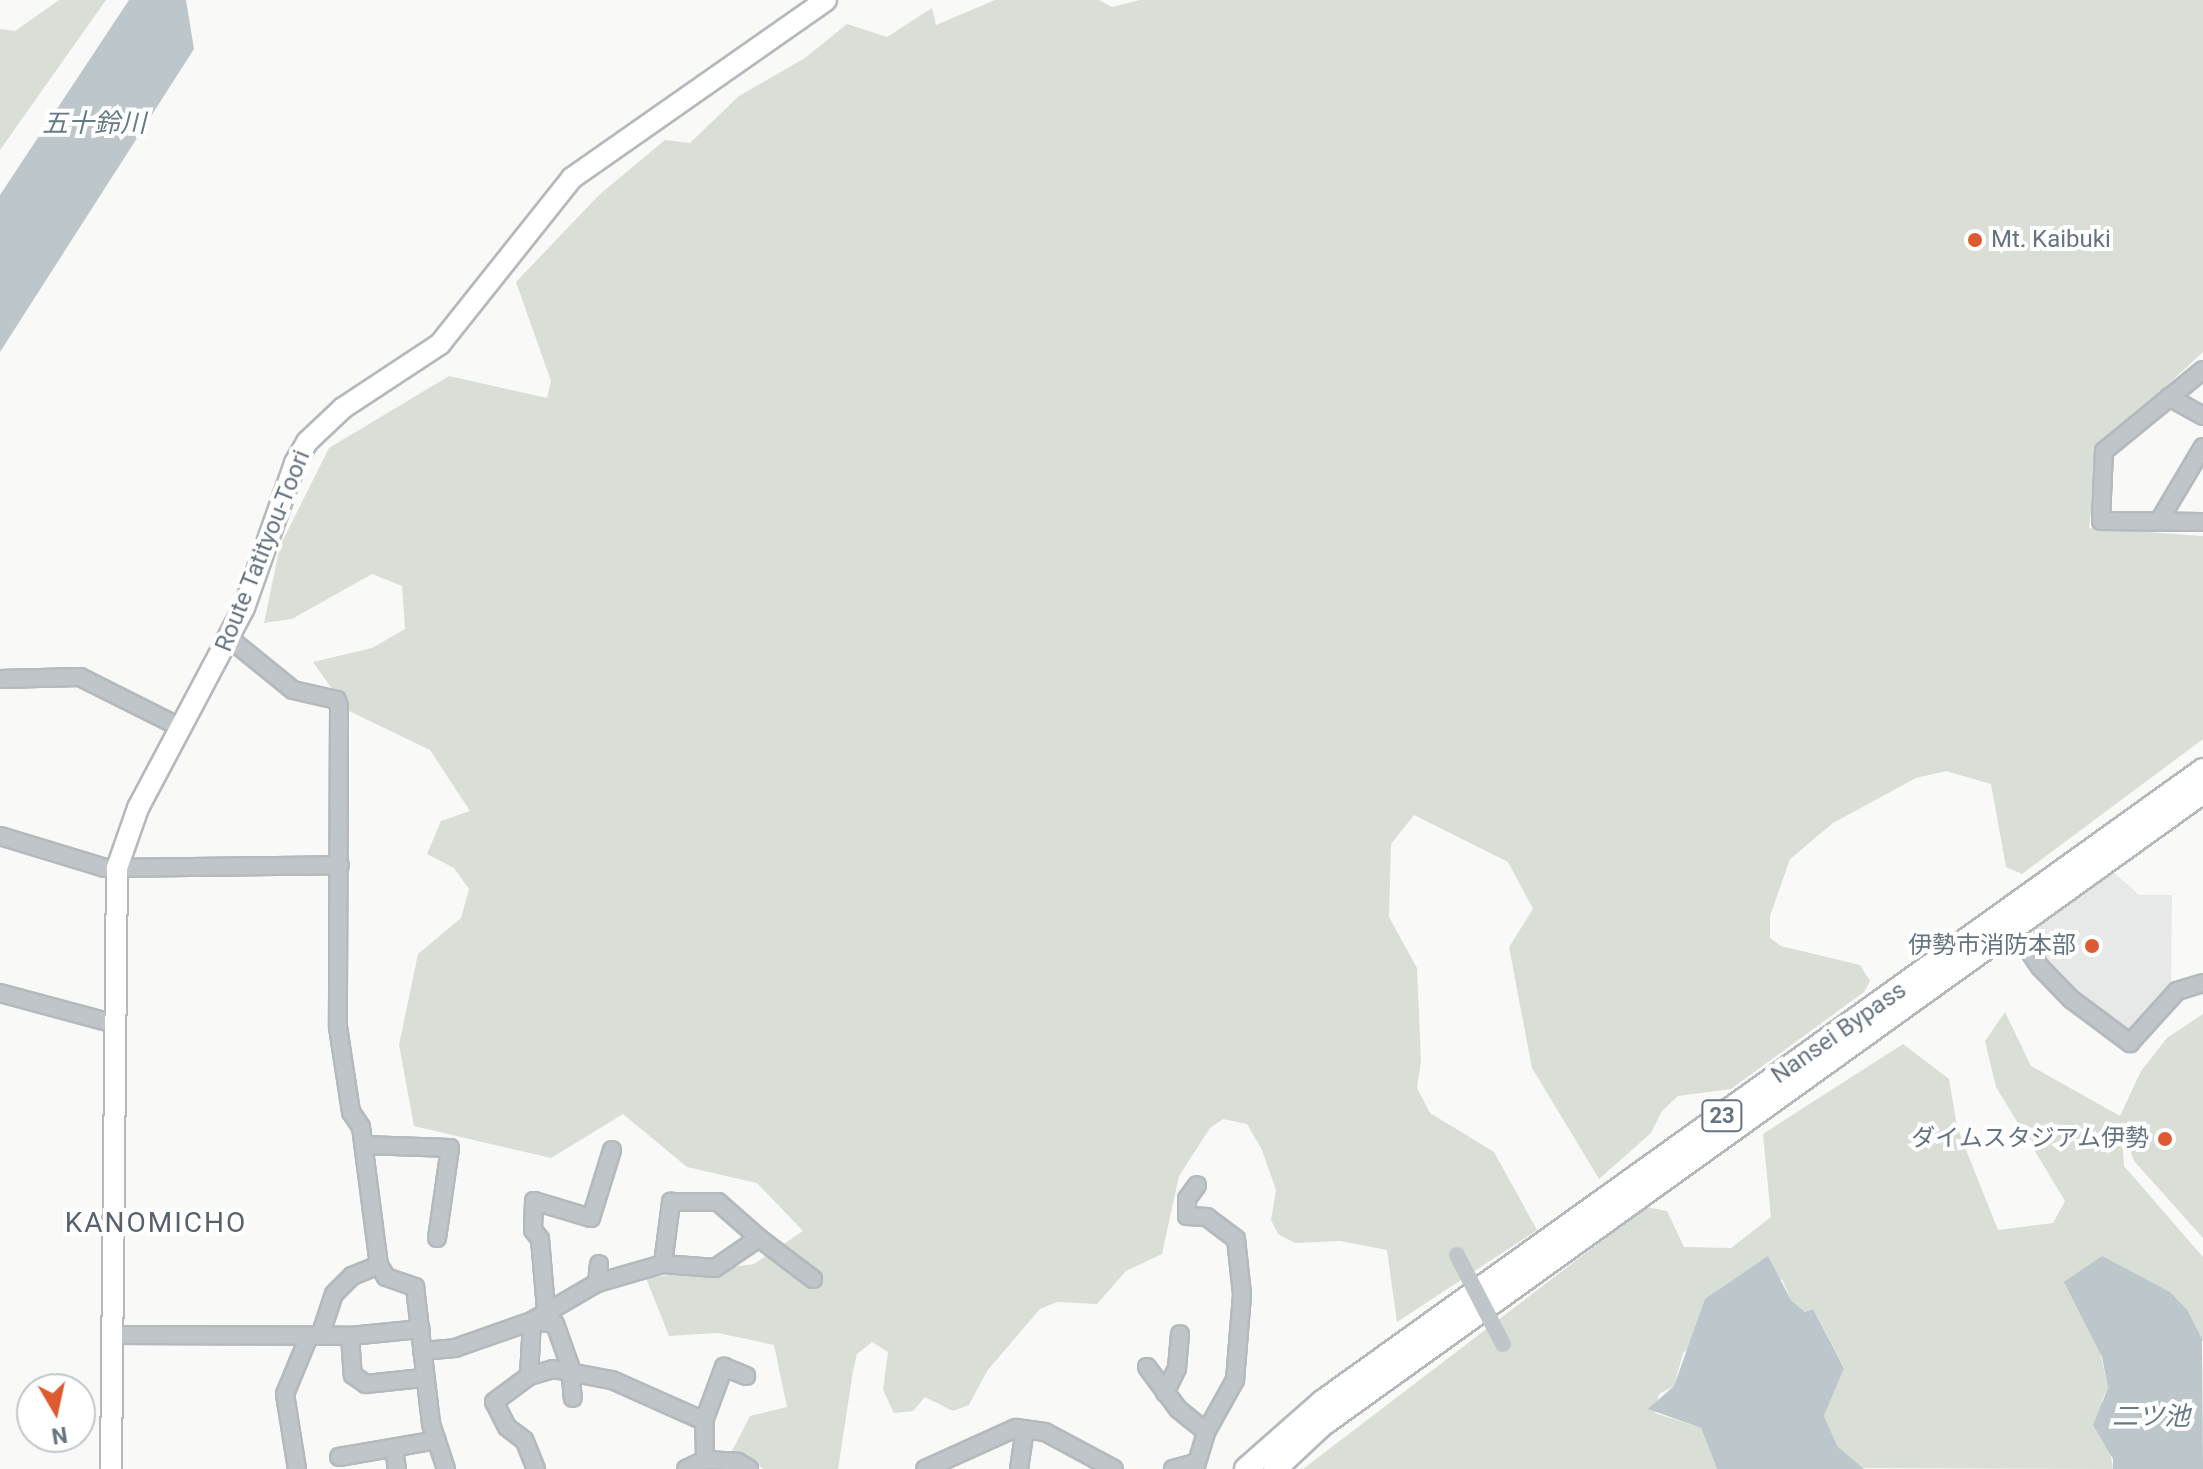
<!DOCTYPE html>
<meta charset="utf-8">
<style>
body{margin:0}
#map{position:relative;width:2203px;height:1469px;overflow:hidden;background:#f9f9f7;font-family:Roboto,"Noto Sans JP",sans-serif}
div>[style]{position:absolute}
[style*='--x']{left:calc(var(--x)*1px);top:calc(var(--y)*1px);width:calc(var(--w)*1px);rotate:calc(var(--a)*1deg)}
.built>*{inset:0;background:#e7e8e8}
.green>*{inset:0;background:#d9ded6}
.water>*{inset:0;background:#bcc6cb}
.roads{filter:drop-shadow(2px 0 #b4b9bd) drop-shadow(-2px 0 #b4b9bd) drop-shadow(0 2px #b4b9bd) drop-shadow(0 -2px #b4b9bd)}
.minor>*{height:16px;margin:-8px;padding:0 8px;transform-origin:8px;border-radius:8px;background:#c0c5c9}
.major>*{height:20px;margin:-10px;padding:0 10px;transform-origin:10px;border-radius:10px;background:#fff}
.highway>*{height:22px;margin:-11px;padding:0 11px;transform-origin:11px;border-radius:11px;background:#fff}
.minor-bridge>*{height:16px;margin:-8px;padding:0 8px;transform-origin:8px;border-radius:8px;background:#c0c5c9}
.dots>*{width:22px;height:22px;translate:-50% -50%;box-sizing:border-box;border:4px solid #fff;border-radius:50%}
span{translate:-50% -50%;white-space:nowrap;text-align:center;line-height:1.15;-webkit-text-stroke:8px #fff;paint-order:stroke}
.shield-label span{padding:2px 6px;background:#fff;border:2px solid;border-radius:6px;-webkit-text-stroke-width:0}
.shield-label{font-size:22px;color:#657481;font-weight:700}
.poi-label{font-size:24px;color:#657481}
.left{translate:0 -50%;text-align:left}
.right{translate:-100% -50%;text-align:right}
.street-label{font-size:24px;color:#657481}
.water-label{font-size:26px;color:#657a82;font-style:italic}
.quarter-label{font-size:28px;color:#57626c;letter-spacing:2px}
.north{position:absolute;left:16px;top:1373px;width:80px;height:80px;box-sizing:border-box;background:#fff;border:2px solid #c1c7cd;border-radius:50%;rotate:171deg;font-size:22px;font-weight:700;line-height:32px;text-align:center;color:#657481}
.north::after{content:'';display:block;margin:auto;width:28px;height:36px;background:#de5b32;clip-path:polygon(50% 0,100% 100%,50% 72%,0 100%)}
</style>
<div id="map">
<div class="built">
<i style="clip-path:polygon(2110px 869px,2139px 895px,2172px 895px,2171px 986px,2125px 1034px,2070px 994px,2031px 941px,2035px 925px)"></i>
</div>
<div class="green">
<i style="clip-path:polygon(59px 0,106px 0,0 150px,0 29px,15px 31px)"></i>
<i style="clip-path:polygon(995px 0,1099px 0,1112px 7px,1140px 0,2203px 0,2203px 352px,2098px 449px,2089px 528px,2203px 536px,2203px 739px,2022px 874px,2006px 867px,1991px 784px,1946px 771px,1916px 778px,1833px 823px,1790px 859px,1770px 916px,1770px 938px,1781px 946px,1860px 965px,1870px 981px,1864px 992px,1731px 1089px,1678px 1096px,1662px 1111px,1651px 1133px,1599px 1179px,1532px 1068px,1509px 947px,1533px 909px,1508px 862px,1414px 815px,1391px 844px,1389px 917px,1417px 968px,1421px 1061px,1417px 1088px,1430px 1113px,1494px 1152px,1537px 1230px,1397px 1322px,1387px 1250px,1340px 1241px,1295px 1243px,1278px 1234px,1271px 1220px,1276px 1190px,1262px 1150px,1247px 1124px,1223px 1119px,1210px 1128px,1179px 1176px,1162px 1254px,1126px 1271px,1097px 1304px,1057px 1302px,1040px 1309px,987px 1371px,969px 1405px,953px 1411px,925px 1397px,913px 1411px,894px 1413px,883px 1390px,888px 1352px,872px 1342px,857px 1354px,853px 1371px,838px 1469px,764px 1469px,732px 1451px,750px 1416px,787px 1407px,774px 1345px,718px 1333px,669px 1336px,646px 1278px,754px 1264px,803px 1231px,757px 1183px,687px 1167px,623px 1114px,551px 1158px,414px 1126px,399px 1045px,418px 954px,461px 918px,469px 889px,454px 868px,427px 854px,441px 821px,470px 811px,430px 750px,347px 710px,313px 662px,372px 648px,405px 629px,402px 586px,372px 574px,292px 619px,264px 623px,280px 546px,329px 448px,449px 376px,547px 398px,551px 381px,516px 282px,599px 195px,665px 140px,690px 143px,739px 96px,805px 58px,847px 24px,887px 37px,932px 8px,936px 25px)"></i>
<i style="clip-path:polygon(2005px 1012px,2031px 1066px,2120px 1116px,2141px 1071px,2167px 1038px,2203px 1014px,2203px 1238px,2134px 1161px,2121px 1122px,2124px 1166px,2203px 1257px,2203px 1342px,2188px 1311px,2081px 1310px,2098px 1343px,2108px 1388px,2102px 1400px,2113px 1469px,1860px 1468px,1838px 1447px,1824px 1416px,1844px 1367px,1813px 1309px,1805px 1312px,1791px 1300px,1782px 1279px,1683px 1353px,1674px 1386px,1659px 1394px,1655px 1413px,1701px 1428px,1717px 1469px,1303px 1469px,1646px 1207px,1667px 1211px,1684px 1247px,1731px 1248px,1771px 1217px,1763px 1134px,1903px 1044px,1949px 1079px,1957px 1127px,1998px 1230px,2053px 1223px,2065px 1201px,1996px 1087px,1985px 1041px)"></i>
</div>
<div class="water">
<i style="clip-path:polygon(129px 0,186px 0,194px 49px,0 352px,0 195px)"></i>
<i style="clip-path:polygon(1768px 1256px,1791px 1300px,1805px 1312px,1813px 1309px,1844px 1368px,1824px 1416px,1838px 1447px,1864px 1469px,1717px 1469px,1701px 1428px,1648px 1409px,1674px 1386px,1705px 1299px)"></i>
<i style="clip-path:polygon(2102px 1256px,2170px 1292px,2188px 1311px,2202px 1339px,2203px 1469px,2113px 1469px,2113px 1459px,2093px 1425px,2108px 1388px,2102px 1357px,2064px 1282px)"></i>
</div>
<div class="roads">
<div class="minor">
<i style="--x:2203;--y:370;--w:128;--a:140.7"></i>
<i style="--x:2104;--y:451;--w:70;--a:92.5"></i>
<i style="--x:2101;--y:521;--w:102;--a:0.6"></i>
<i style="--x:2169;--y:397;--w:39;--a:29"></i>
<i style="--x:2159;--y:521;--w:86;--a:-59.3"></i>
<i style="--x:230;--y:639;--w:81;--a:39"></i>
<i style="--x:293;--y:690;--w:45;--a:12.8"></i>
<i style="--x:337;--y:700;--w:7;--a:74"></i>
<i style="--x:339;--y:707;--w:320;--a:90.2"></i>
<i style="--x:338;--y:1027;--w:86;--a:81.3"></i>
<i style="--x:351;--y:1112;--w:18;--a:56"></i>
<i style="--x:361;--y:1127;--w:139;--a:82.6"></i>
<i style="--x:379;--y:1265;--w:14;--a:60"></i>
<i style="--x:386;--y:1277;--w:31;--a:19"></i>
<i style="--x:415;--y:1287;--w:138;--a:83.3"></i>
<i style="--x:431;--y:1424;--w:47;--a:71.6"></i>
<i style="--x:0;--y:679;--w:80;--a:-1.4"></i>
<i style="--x:80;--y:677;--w:114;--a:26.6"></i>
<i style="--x:0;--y:836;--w:110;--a:16.9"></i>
<i style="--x:105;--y:868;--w:235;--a:-0.7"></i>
<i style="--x:2007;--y:919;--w:58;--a:55.5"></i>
<i style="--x:2040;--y:967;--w:45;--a:45.9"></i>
<i style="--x:2071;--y:999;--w:74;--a:36.7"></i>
<i style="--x:2130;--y:1043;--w:70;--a:-47.9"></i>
<i style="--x:2177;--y:991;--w:27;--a:-17"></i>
<i style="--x:0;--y:993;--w:119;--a:15.1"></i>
<i style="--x:364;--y:1145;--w:86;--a:2"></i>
<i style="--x:450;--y:1148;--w:91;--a:98.2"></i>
<i style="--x:663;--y:1264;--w:63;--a:-82.6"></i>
<i style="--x:671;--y:1202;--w:47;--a:0"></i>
<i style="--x:718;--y:1202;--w:55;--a:41.3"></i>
<i style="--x:597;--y:1283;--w:69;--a:-16.1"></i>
<i style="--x:663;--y:1264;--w:52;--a:4.4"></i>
<i style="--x:715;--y:1268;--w:53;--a:-34.3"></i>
<i style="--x:759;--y:1238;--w:68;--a:37.2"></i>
<i style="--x:546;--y:1309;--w:70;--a:-94.9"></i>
<i style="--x:540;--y:1239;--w:11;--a:-128"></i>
<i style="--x:533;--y:1230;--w:29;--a:-88"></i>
<i style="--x:534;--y:1201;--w:59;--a:16.6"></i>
<i style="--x:591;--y:1218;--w:71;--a:-72.8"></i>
<i style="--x:532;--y:1321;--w:23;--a:7"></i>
<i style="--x:555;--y:1324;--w:45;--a:70.3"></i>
<i style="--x:570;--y:1366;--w:32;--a:85"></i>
<i style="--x:113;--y:1335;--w:237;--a:0.2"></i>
<i style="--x:350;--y:1336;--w:71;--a:-5.6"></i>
<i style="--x:320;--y:1336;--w:44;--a:-71.6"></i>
<i style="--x:334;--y:1294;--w:25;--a:-45"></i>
<i style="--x:352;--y:1276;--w:29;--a:-22"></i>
<i style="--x:350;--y:1336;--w:39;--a:86"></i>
<i style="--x:353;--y:1375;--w:16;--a:35"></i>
<i style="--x:366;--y:1384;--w:57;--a:-6"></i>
<i style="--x:422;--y:1351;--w:33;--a:-5"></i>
<i style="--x:455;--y:1348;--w:82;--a:-19.3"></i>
<i style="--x:532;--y:1321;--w:75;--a:-30.3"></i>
<i style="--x:597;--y:1283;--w:19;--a:-84"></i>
<i style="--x:1147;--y:1367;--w:52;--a:53.6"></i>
<i style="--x:1178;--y:1409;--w:36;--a:39"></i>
<i style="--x:529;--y:1376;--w:55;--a:-86.9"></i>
<i style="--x:1165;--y:1393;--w:28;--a:-64"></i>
<i style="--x:1177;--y:1368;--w:34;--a:-85"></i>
<i style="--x:394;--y:1448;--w:21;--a:82"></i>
<i style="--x:339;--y:1457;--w:99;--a:-9.8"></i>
<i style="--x:705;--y:1460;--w:39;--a:-91"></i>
<i style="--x:704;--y:1421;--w:58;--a:-69.7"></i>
<i style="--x:724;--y:1367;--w:24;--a:22"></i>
<i style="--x:297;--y:1469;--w:76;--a:-99.1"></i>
<i style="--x:285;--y:1394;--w:63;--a:-67.5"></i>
<i style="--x:536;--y:1469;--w:31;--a:-112"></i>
<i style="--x:524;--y:1440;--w:21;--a:-143"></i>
<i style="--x:507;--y:1427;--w:28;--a:-117"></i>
<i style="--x:494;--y:1402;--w:44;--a:-36.6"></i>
<i style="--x:529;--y:1376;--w:25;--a:-16"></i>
<i style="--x:553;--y:1369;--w:60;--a:10.6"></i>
<i style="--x:612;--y:1380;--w:101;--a:24"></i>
<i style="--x:686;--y:1469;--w:21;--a:-25"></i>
<i style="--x:705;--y:1460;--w:33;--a:3"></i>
<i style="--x:738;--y:1462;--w:13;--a:32"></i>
<i style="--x:925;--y:1469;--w:100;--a:-24.3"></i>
<i style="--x:1016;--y:1428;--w:29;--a:8"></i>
<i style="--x:1045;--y:1432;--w:78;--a:28.2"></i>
<i style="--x:1019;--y:1469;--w:40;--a:-81.5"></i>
<i style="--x:1173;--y:1469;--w:23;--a:-15"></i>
<i style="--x:1195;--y:1469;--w:39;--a:-73"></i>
<i style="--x:1206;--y:1432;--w:60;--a:-60.9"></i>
<i style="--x:1235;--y:1380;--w:86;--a:-85.3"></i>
<i style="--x:1242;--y:1294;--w:55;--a:-96.2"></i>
<i style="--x:1236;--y:1239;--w:36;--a:-143"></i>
<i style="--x:1207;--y:1217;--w:20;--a:-177"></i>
<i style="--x:1187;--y:1216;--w:17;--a:-90"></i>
<i style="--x:1187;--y:1199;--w:17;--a:-54"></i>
</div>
<div class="major">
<i style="--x:111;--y:1469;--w:601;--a:-89.43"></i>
<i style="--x:117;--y:868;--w:64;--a:-70.7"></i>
<i style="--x:138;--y:808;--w:226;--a:-62.1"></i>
<i style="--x:244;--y:608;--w:154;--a:-70.6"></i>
<i style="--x:295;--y:463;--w:24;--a:-60"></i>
<i style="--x:307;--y:442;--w:50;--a:-43.4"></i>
<i style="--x:343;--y:408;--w:116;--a:-33.4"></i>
<i style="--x:440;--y:344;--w:212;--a:-51.5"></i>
<i style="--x:572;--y:178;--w:310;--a:-35"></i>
</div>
<div class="highway">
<i style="--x:1246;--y:1469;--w:101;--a:-41.4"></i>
<i style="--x:1322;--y:1402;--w:1084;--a:-35.65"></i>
<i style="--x:1275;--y:1469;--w:64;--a:-43.1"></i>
<i style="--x:1322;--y:1425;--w:1085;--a:-35.7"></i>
</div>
</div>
<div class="minor-bridge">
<i style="--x:1457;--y:1255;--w:100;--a:62.7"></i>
</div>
<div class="dots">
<i style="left:1975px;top:240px;background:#de5b32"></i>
<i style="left:2092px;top:946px;background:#de5b32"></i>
<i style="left:2165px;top:1139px;background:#de5b32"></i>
</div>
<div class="shield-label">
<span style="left:1722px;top:1116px">23</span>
</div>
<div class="poi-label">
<span class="left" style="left:1991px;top:240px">Mt. Kaibuki</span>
<span class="right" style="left:2076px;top:946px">伊勢市消防本部</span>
<span class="right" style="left:2149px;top:1139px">ダイムスタジアム伊勢</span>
</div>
<div class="street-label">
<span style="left:263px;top:551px;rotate:-68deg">Route Tatityou-Toori</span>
<span style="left:1839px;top:1033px;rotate:-35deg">Nansei Bypass</span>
</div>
<div class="water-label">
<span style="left:94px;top:124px">五十鈴川</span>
<span style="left:2151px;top:1417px">二ツ池</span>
</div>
<div class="quarter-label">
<span style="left:156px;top:1223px">KANOMICHO</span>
</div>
<div class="north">N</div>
</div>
